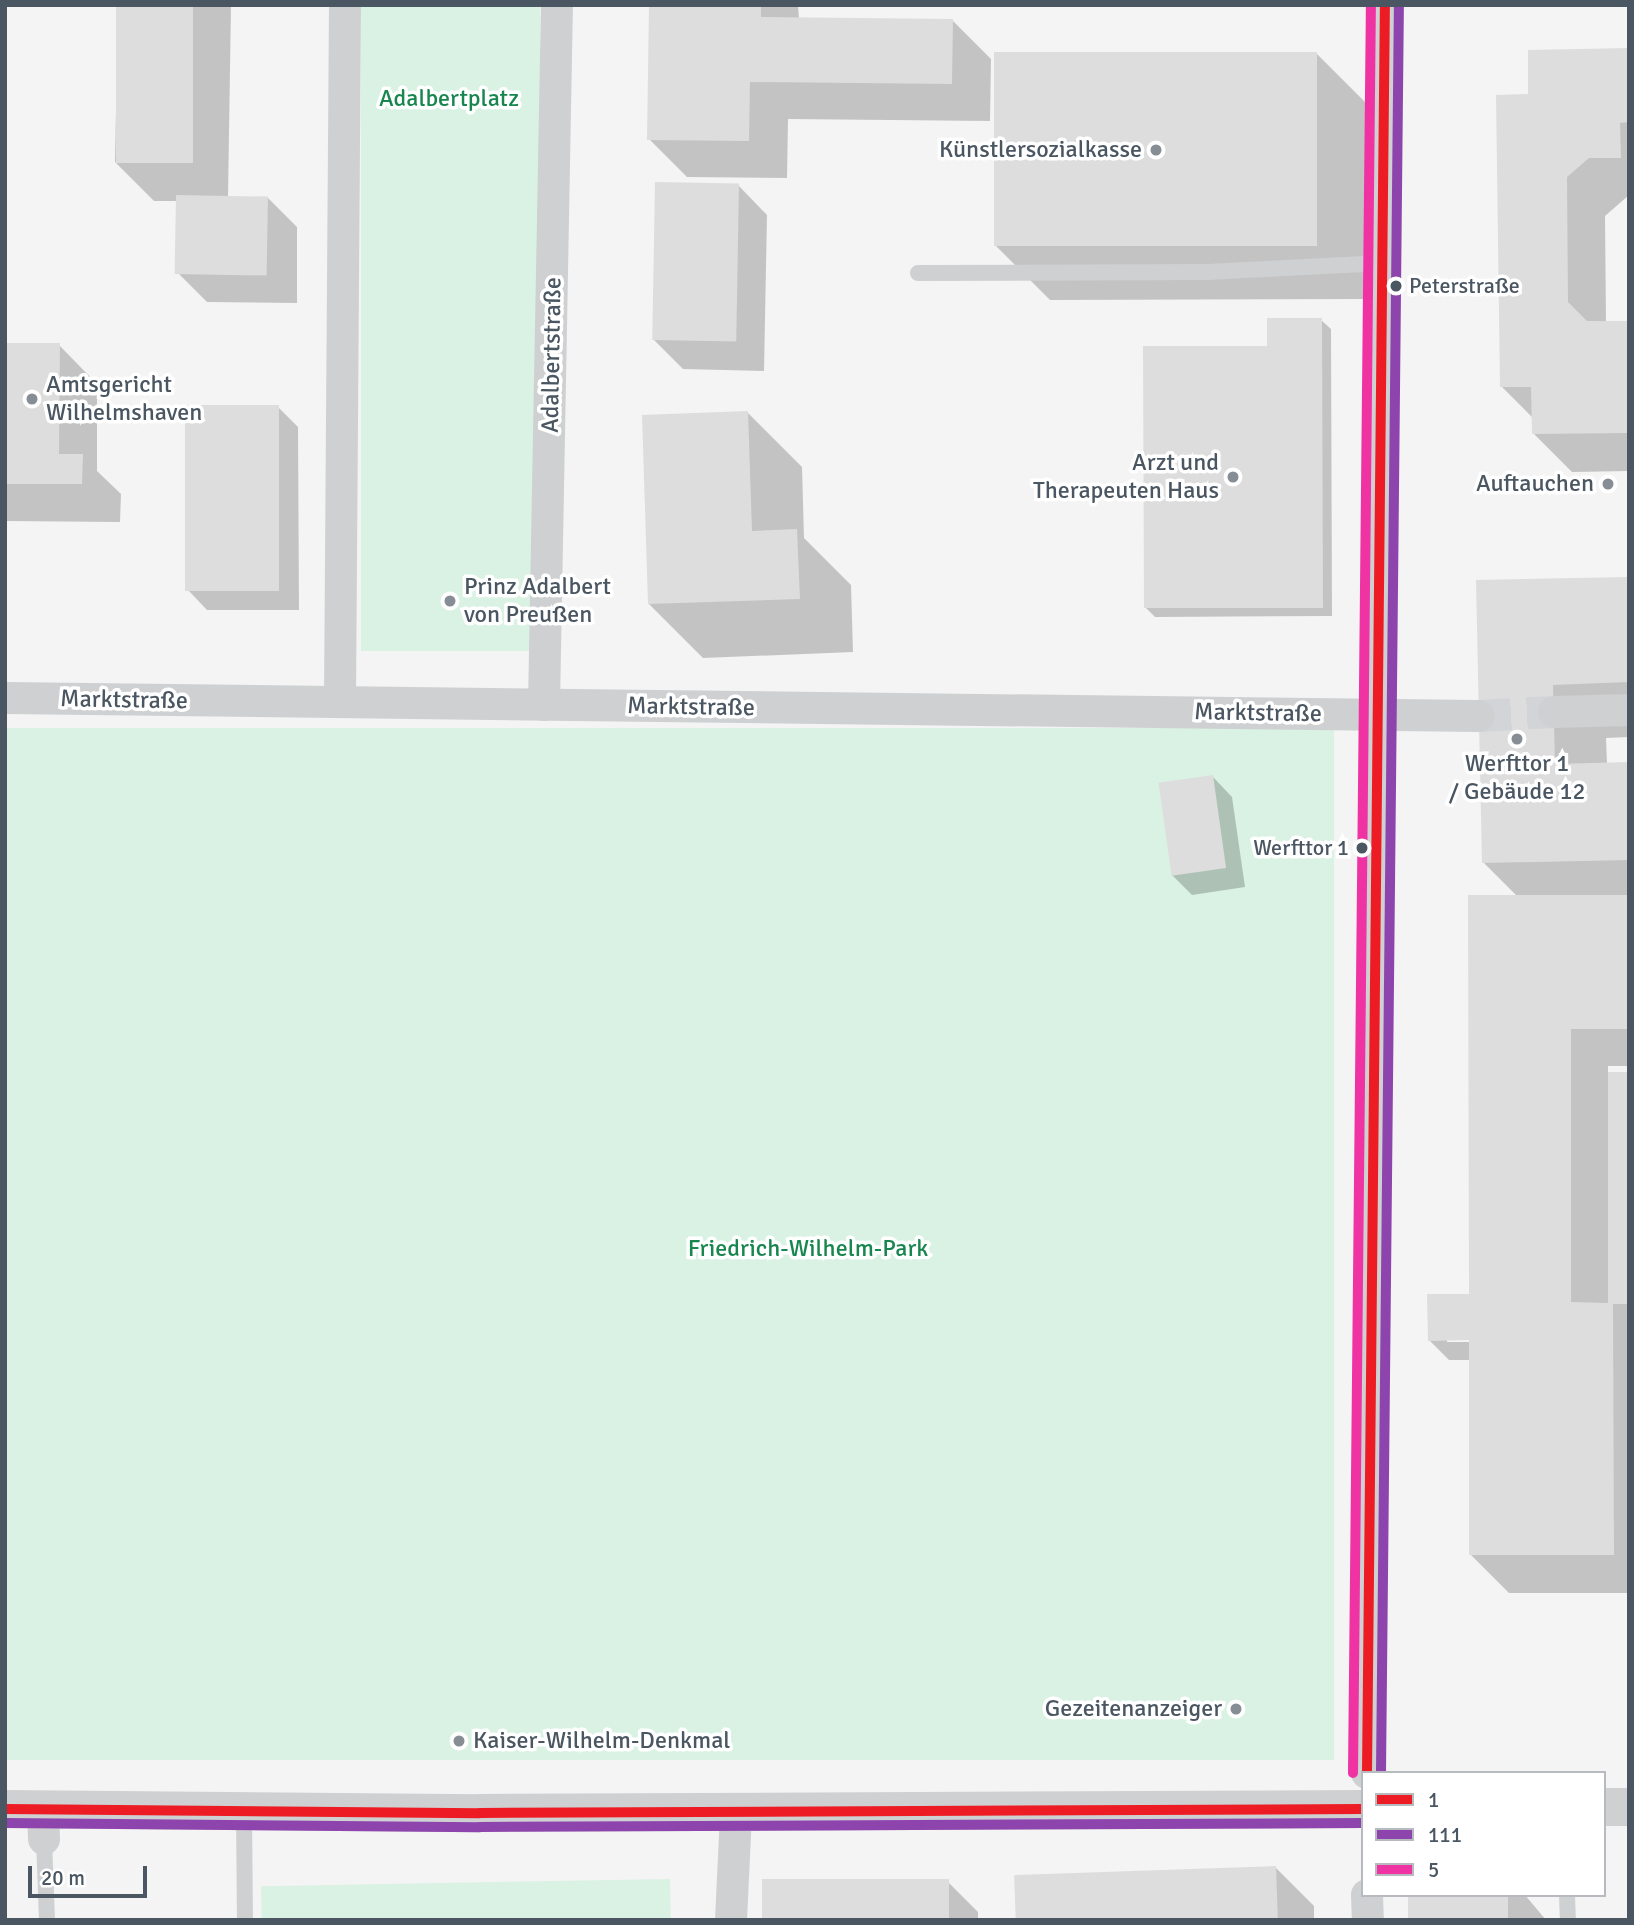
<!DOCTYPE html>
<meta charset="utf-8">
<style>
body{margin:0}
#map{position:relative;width:1634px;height:1925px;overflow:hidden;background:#f4f4f4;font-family:Signika,sans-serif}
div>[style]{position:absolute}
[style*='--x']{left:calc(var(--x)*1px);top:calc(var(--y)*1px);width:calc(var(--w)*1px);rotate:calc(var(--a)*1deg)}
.green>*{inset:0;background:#d9f2e3;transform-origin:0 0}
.shadow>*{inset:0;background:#0003}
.building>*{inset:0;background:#ddddde;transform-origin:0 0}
.minor-tunnel>*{height:32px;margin-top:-16px;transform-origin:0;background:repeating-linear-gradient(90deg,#d2d4d7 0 32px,transparent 0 48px)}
.service>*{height:16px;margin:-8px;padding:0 8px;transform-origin:8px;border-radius:8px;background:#ced0d2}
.minor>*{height:32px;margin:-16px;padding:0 16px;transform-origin:16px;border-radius:16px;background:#ced0d2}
.tertiary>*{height:38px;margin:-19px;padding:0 19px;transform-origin:19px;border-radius:19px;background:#ced0d2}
.bus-1>*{height:10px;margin:-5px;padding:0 5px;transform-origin:5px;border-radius:5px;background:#ed1c24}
.bus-2>*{height:10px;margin:-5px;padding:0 5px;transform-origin:5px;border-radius:5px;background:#8e44ad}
.bus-3>*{height:10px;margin:-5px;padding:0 5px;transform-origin:5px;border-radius:5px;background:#f033a3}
.dots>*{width:19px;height:19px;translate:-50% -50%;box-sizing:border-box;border:4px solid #fff;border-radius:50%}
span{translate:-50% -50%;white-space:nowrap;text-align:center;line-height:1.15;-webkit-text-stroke:7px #fff;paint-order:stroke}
.bus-label{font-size:22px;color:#4a5661}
.left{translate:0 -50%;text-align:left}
.right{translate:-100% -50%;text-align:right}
.park-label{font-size:24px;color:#17864f}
.poi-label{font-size:24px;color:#4a5661}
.street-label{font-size:24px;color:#4a5661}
.frame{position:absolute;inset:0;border:7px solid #4a5661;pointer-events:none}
.legend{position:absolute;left:1361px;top:1771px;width:245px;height:126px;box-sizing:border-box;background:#fff;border:2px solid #b7bbc0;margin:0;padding:9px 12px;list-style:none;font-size:21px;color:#4a5661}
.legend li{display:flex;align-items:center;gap:14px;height:35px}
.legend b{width:35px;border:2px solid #b7bbc0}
.scale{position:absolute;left:28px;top:1866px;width:119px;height:32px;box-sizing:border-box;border:4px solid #4a5661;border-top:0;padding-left:9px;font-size:21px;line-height:24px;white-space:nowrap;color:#4a5661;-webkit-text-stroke:5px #fff;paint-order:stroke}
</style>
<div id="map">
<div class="green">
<i style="left:361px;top:5px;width:179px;height:646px"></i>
<i style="left:5px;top:728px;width:1329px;height:1032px"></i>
<i style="left:670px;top:1879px;width:41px;height:409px;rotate:89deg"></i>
</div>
<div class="shadow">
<i style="clip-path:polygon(118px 5px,231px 5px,228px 197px,268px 198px,297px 227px,297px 303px,207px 302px,178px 273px,178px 201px,154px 201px,115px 162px)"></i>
<i style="clip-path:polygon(650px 5px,798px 5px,799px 19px,952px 20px,991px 59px,990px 121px,788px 119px,787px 178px,687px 177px,649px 139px)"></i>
<i style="clip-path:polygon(1629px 50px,1629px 195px,1605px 216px,1606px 323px,1629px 323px,1629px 471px,1572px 472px,1533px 433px,1533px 418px,1501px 386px,1530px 96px)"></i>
<i style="clip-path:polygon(1317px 54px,1371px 108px,1371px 299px,1050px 300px,996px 246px)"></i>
<i style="clip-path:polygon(738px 185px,767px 215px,764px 371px,683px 369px,653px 339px)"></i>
<i style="clip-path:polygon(1321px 320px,1331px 329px,1332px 616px,1155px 617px,1146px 608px,1269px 348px)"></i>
<i style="clip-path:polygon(5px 345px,59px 345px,97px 384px,97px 471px,121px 494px,120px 522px,5px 521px)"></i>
<i style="clip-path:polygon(278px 407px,298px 427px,299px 610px,207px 610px,188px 590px)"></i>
<i style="clip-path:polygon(748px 413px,802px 467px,804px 538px,851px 585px,853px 652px,703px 658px,649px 604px)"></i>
<i style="clip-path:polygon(evenodd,1629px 579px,1629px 737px,1606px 738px,1607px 764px,1629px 764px,1629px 1066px,1608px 1066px,1608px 1073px,1629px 1073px,1629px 1593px,1509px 1593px,1471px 1555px,1471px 1360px,1449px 1360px,1429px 1340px,1470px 1296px,1518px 897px,1484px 863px,1478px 582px,1629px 579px,1478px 1338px,1478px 1342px,1447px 1342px,1447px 1339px,1478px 1338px)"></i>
<i style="clip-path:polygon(1213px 777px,1232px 797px,1245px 887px,1192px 895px,1172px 875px)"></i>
<i style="clip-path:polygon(1276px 1868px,1314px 1906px,1314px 1920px,1017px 1920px)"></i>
<i style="clip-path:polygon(948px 1882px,978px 1912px,978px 1920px,763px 1920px)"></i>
<i style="clip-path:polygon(1410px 1895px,1525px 1895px,1546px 1920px,1410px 1920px)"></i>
</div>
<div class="building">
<i style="left:116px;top:5px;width:77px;height:158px"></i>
<i style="clip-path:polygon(649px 5px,761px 5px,761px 17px,953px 19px,952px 84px,750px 82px,749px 141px,647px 140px)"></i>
<i style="clip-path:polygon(1629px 48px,1629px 122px,1620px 123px,1621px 158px,1589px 158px,1567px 177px,1568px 302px,1587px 321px,1629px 321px,1629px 433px,1532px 434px,1531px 387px,1500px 387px,1496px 95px,1528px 94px,1528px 50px)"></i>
<i style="left:1317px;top:52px;width:194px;height:323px;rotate:90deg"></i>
<i style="left:655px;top:182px;width:84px;height:158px;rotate:1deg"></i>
<i style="left:176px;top:195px;width:92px;height:79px;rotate:1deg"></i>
<i style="clip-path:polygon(1267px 318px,1322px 318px,1323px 608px,1144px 608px,1143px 346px,1267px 346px)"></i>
<i style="clip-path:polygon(5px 343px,60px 343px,59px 454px,83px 454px,82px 484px,5px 484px)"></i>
<i style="left:279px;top:405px;width:186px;height:94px;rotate:90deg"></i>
<i style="clip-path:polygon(748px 411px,752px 531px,797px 529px,800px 599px,648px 604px,642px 415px)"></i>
<i style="clip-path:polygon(1629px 577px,1629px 682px,1553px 685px,1555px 764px,1629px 762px,1629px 860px,1482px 863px,1476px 580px)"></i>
<i style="left:1213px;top:775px;width:94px;height:55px;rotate:82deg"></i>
<i style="clip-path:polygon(1468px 895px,1629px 895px,1629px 1029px,1571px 1029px,1571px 1302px,1608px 1303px,1608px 1072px,1629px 1072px,1629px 1304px,1613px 1304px,1614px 1555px,1469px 1555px,1469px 1340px,1428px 1341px,1427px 1294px,1469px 1294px)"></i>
<i style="left:1276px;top:1866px;width:54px;height:262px;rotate:88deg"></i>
<i style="left:762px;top:1879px;width:187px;height:41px"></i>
<i style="left:1408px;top:1895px;width:100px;height:25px"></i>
</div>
<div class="minor-tunnel">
<i style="--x:1479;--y:716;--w:75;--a:-3.1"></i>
</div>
<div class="service">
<i style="--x:918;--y:273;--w:290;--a:-0.2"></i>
<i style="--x:1208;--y:272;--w:177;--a:-2.9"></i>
<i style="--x:244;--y:1810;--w:110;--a:89.5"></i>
<i style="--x:44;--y:1839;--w:81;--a:87.9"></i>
<i style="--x:1567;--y:1895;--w:25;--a:88"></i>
</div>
<div class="minor">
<i style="--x:5;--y:698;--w:1474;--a:0.7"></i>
<i style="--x:340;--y:701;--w:696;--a:-89.59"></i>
<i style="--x:544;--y:705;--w:700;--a:-88.94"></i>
<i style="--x:1554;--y:712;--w:75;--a:-1.5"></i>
<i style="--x:1367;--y:1773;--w:1768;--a:-89.42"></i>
<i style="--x:43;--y:1810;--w:29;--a:88"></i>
<i style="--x:1367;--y:1895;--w:25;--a:88"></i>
<i style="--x:731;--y:1920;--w:108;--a:-87.3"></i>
</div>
<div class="tertiary">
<i style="--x:1604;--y:1807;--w:25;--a:0"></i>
<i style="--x:5;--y:1809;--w:475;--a:0.5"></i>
<i style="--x:480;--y:1813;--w:883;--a:-0.26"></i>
</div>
<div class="bus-1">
<i style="--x:1367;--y:1773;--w:1768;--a:-89.42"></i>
<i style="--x:5;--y:1809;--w:475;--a:0.5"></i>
<i style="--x:480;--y:1813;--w:883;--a:-0.26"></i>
</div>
<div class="bus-2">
<i style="--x:1381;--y:1773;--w:1768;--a:-89.42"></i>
<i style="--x:5;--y:1823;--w:475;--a:0.5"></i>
<i style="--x:480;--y:1827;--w:883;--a:-0.26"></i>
</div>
<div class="bus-3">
<i style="--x:1353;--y:1773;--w:1768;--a:-89.42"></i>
</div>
<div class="dots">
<i style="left:1156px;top:150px;background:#868d94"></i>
<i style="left:1396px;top:286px;background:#4a5661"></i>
<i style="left:32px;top:399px;background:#868d94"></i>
<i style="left:1233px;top:477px;background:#868d94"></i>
<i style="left:1608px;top:484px;background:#868d94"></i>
<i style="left:450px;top:601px;background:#868d94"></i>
<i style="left:1517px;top:739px;background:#868d94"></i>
<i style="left:1362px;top:848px;background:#4a5661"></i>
<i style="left:1236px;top:1709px;background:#868d94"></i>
<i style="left:459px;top:1741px;background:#868d94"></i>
</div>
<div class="bus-label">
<span class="left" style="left:1409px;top:286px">Peterstraße</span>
<span class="right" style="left:1349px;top:848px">Werfttor 1</span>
</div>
<div class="park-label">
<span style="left:449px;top:99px">Adalbertplatz</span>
<span style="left:808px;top:1249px">Friedrich-Wilhelm-Park</span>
</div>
<div class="poi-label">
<span class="right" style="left:1142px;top:150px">Künstlersozialkasse</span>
<span class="left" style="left:46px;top:399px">Amtsgericht<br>Wilhelmshaven</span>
<span class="right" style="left:1219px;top:477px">Arzt und<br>Therapeuten Haus</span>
<span class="right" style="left:1594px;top:484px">Auftauchen</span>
<span class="left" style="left:464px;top:601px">Prinz Adalbert<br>von Preußen</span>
<span style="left:1517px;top:778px">Werfttor 1<br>/ Gebäude 12</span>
<span class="right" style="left:1222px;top:1709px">Gezeitenanzeiger</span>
<span class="left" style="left:473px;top:1741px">Kaiser-Wilhelm-Denkmal</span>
</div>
<div class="street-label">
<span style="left:552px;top:355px;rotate:-89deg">Adalbertstraße</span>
<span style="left:124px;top:700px;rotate:1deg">Marktstraße</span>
<span style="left:691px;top:707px;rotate:1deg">Marktstraße</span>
<span style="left:1258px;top:713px;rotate:1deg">Marktstraße</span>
</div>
<div class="frame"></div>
<ul class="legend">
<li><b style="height:9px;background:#ed1c24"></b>1</li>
<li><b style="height:9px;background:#8e44ad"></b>111</li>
<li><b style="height:9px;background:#f033a3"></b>5</li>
</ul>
<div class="scale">20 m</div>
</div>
